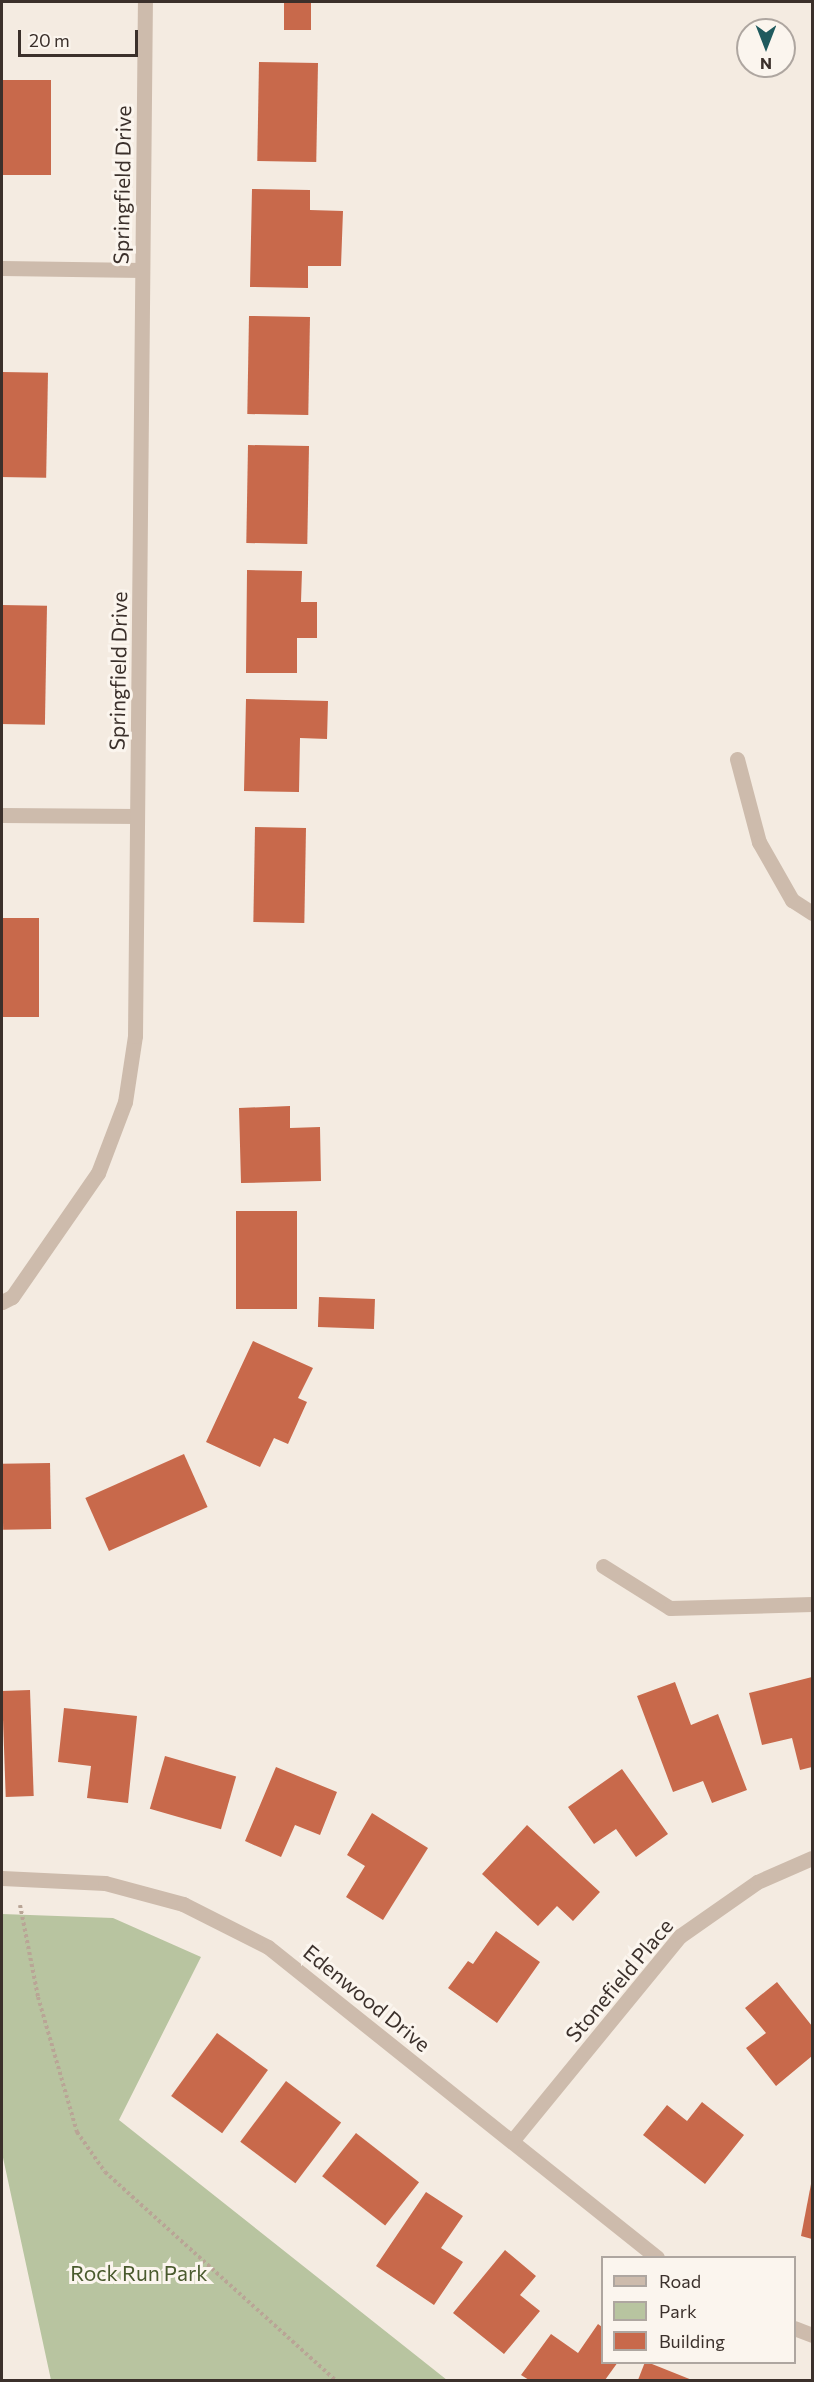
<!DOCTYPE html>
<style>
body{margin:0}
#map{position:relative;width:814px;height:2382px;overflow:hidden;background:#f4ebe1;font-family:Commissioner,sans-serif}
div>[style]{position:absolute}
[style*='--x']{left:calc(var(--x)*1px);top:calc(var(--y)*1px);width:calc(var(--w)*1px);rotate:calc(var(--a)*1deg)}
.green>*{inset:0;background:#b8c4a0}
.building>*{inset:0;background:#c8694b;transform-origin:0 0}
.path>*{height:4px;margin-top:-2px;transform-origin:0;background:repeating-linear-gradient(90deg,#b9a596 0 3px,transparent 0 6px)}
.minor>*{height:15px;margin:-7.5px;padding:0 7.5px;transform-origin:7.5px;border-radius:7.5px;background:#cdbbac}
span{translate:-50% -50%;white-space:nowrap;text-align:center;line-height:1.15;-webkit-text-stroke:6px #fbf5ee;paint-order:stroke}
.street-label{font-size:21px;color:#3b302b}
.park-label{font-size:21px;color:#4a5a2e}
.frame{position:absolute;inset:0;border:3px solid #3b302b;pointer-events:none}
.legend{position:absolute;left:601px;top:2256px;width:195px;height:108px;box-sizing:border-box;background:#fbf5ee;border:2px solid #aea6a0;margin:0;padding:8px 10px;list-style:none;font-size:18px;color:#3b302b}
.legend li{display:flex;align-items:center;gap:12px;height:30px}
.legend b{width:30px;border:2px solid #aea6a0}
.north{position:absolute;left:736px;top:18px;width:60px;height:60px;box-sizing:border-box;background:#fbf5ee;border:2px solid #aea6a0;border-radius:50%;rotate:180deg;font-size:16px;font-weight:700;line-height:24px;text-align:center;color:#3b302b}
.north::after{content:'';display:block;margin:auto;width:21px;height:27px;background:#1f5a5e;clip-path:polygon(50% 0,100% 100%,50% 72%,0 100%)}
.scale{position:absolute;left:18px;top:30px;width:120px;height:27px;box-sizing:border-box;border:3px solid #3b302b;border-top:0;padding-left:8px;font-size:18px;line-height:21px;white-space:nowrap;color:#3b302b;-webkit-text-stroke:4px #fbf5ee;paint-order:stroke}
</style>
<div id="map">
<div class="green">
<i style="clip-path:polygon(2px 1914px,113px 1918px,201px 1957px,119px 2120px,447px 2380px,51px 2380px,2px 2153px)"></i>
</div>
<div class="building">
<i style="left:284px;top:2px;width:27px;height:28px"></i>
<i style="left:259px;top:62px;width:59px;height:99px;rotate:1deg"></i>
<i style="left:2px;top:80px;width:49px;height:95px"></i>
<i style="clip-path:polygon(252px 189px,310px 190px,310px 210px,343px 211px,341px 266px,308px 266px,308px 288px,250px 287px)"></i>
<i style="left:249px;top:316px;width:61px;height:98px;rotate:1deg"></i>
<i style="left:2px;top:372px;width:46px;height:105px;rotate:1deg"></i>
<i style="left:248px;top:445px;width:61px;height:98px;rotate:1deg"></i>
<i style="clip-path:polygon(247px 570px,302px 571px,301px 602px,317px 602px,317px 638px,297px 638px,297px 673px,246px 673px)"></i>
<i style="left:2px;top:605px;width:45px;height:119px;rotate:1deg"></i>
<i style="clip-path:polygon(246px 699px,328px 701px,327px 739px,300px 738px,299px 792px,244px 791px)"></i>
<i style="left:255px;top:827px;width:51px;height:95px;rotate:1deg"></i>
<i style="left:2px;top:918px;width:37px;height:99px"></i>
<i style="clip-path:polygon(290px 1106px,290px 1128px,320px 1127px,321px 1181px,241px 1183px,239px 1108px)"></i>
<i style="left:236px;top:1211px;width:61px;height:98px"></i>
<i style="left:319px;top:1297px;width:56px;height:30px;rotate:2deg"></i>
<i style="clip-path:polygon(253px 1341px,313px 1368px,298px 1398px,307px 1402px,288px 1444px,274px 1438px,260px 1467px,206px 1442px)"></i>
<i style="left:184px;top:1454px;width:58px;height:108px;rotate:66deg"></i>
<i style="left:50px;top:1463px;width:66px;height:48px;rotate:89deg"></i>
<i style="clip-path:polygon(812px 1677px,812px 1767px,800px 1770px,792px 1738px,762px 1745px,749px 1693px)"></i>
<i style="clip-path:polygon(675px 1682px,691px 1725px,718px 1714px,747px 1790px,712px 1803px,703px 1781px,673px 1792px,637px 1696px)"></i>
<i style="left:30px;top:1690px;width:106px;height:28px;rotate:88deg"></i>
<i style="clip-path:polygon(64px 1708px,137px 1716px,128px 1803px,87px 1798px,91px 1766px,58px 1762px)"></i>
<i style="left:165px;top:1756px;width:74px;height:55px;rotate:16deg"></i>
<i style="clip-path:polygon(276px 1767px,337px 1792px,320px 1835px,295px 1825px,281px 1857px,245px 1841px)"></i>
<i style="clip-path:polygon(622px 1769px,668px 1834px,636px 1857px,616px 1829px,594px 1844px,568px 1807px)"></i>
<i style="clip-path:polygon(372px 1813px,428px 1848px,383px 1920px,346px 1897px,365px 1866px,347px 1855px)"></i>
<i style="clip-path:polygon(527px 1825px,600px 1892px,573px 1921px,557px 1906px,538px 1926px,482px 1874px)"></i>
<i style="clip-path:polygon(496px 1931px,540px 1962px,497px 2023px,448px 1988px,468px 1961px,473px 1964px)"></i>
<i style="clip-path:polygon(777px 1982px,812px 2026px,812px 2056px,776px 2086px,746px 2048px,766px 2033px,745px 2008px)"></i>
<i style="left:217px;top:2033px;width:63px;height:78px;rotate:36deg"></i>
<i style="left:286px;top:2081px;width:69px;height:76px;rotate:37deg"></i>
<i style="clip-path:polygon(702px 2102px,744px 2135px,705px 2184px,643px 2135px,667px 2105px,687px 2121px)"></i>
<i style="left:356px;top:2133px;width:80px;height:55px;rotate:38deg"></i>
<i style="clip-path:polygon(811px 2184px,812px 2184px,812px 2239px,801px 2236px)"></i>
<i style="clip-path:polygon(426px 2192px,463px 2216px,441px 2248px,463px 2262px,434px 2305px,376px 2266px)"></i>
<i style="clip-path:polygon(505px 2250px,536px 2276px,520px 2295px,540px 2311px,504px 2354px,453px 2313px)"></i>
<i style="clip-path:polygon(598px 2324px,602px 2327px,602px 2362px,618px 2362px,605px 2380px,529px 2380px,521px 2375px,551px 2334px,578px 2353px)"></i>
<i style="clip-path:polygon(645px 2362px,647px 2362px,692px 2380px,638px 2380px)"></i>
</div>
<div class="path">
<i style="--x:20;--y:1905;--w:94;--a:78.9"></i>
<i style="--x:38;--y:1997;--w:141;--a:73.9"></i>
<i style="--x:77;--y:2132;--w:49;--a:55"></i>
<i style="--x:105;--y:2172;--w:310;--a:42.1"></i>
</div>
<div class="minor">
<i style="--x:2;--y:268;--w:140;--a:0.8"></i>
<i style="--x:737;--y:759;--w:86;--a:75.2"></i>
<i style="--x:759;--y:842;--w:67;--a:60.4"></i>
<i style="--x:792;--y:900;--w:24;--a:33"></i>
<i style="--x:2;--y:815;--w:135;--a:0.4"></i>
<i style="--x:2;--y:1302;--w:11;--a:-27"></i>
<i style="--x:12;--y:1297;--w:151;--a:-55.3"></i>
<i style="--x:98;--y:1173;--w:76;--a:-69.2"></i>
<i style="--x:125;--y:1102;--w:67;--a:-81.4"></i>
<i style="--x:135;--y:1036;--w:1034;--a:-89.45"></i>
<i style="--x:603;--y:1566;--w:79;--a:32.1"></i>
<i style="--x:670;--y:1608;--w:142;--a:-1.6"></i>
<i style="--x:2;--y:1878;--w:103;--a:2.8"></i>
<i style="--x:105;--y:1883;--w:81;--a:15.1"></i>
<i style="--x:183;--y:1904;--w:95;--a:26.8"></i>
<i style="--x:268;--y:1947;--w:498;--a:38.6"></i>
<i style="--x:512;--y:2141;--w:265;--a:-50.7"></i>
<i style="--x:680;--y:1936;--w:94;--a:-35"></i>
<i style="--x:757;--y:1882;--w:60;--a:-23.6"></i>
<i style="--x:794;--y:2328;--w:19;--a:21"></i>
</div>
<div class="street-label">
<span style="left:122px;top:185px;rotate:-89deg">Springfield Drive</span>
<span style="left:118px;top:671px;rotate:-89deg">Springfield Drive</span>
<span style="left:619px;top:1980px;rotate:-50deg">Stonefield Place</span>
<span style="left:367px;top:1998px;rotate:39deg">Edenwood Drive</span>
</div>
<div class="park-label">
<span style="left:139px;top:2273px">Rock Run Park</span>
</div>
<div class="frame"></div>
<ul class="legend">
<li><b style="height:8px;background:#cdbbac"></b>Road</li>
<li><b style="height:16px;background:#b8c4a0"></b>Park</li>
<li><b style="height:16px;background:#c8694b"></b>Building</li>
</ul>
<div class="north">N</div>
<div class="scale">20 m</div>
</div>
